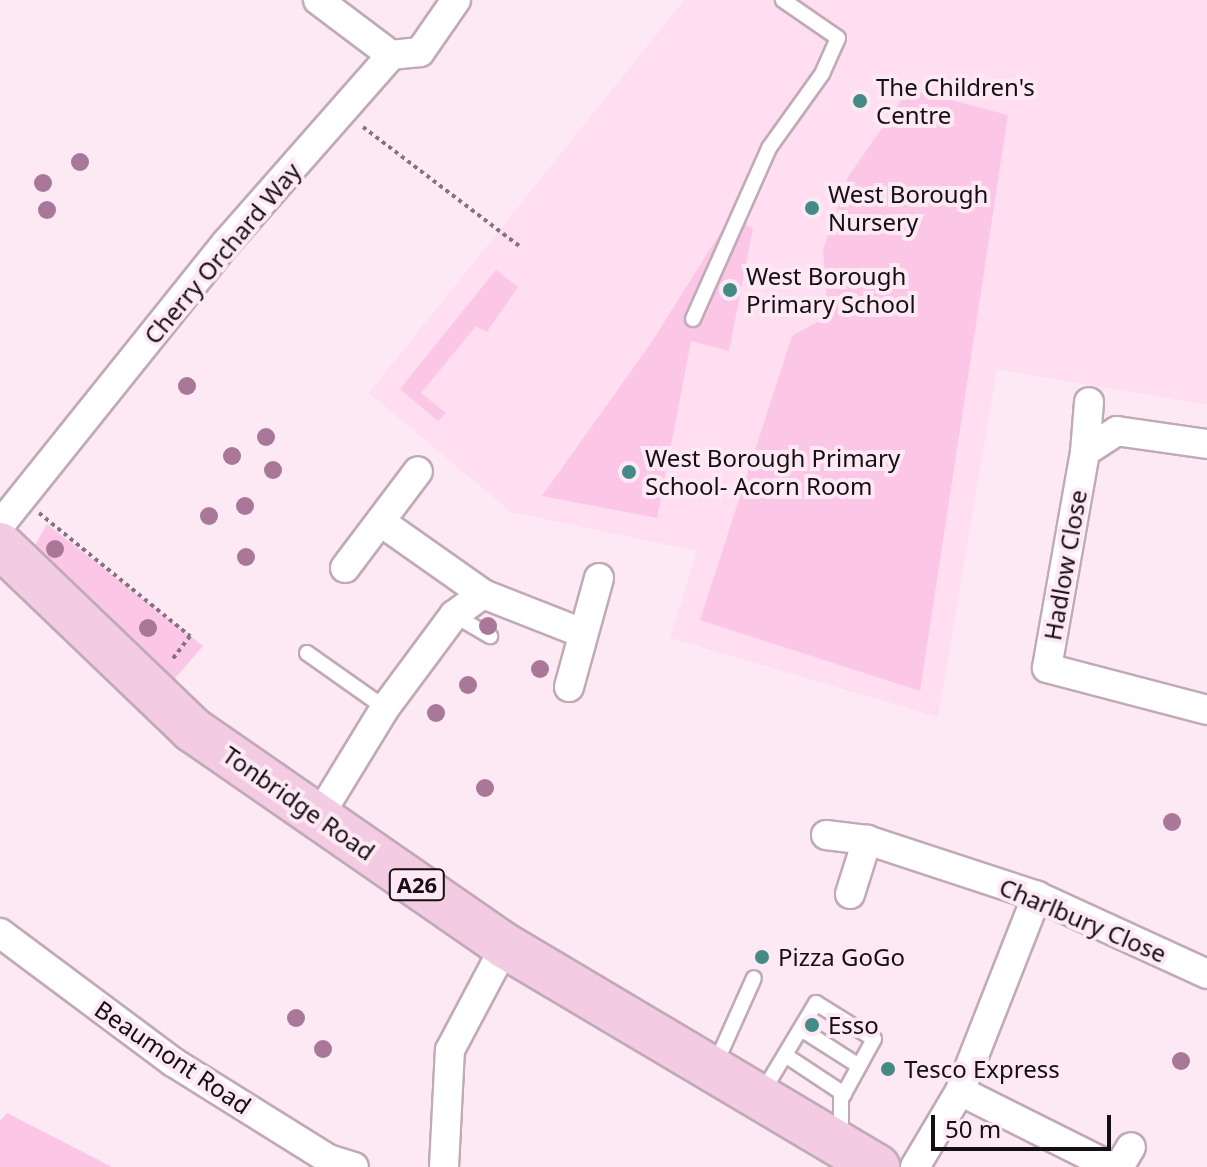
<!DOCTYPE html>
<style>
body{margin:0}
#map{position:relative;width:1207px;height:1167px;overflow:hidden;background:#fde9f4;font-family:"Noto Sans",sans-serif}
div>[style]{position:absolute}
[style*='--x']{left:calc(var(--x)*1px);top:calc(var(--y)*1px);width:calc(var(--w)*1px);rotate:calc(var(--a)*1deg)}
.built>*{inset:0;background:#fedef0}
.green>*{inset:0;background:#fcc7e7}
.path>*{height:4px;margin-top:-2px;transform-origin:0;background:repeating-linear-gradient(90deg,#83757d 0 4px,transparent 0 8px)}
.roads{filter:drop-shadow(2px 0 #c1aab7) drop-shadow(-2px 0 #c1aab7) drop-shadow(0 2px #c1aab7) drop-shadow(0 -2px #c1aab7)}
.service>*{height:14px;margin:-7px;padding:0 7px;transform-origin:7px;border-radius:7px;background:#fff}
.minor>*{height:28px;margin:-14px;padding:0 14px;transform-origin:14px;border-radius:14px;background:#fff}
.primary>*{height:44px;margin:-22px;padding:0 22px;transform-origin:22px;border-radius:22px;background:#f3cbe3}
.trees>*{width:18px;height:18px;margin:-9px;border-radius:50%;background:#a97899}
.dots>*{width:22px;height:22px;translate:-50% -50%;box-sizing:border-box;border:4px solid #fde9f4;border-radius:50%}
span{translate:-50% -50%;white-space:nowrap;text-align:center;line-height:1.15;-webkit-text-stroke:8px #fde9f4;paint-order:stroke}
.shield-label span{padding:2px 6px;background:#fde9f4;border:2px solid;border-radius:6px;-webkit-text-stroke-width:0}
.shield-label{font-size:22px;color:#150e12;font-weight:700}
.poi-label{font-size:24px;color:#150e12}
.left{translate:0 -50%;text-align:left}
.street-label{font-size:24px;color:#150e12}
.scale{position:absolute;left:931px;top:1115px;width:180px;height:36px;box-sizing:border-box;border:4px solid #150e12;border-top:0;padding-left:10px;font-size:24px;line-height:28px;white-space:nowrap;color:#150e12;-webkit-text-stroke:6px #fde9f4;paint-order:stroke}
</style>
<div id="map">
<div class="built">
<i style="clip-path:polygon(684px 0,1207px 0,1207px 405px,997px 369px,938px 717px,670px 638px,697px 551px,511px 512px,369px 393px)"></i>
</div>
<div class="green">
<i style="clip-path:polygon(909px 89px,1008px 115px,920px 691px,700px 620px,792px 336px,828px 316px,823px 250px,848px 177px)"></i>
<i style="clip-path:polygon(729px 219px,753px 228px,729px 351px,691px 341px,657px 518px,542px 496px,651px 343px)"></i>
<i style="clip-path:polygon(496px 270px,518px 287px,487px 332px,476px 326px,421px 393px,446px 413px,438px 421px,400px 389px)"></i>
<i style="clip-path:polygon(47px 524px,203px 646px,163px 692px,31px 552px)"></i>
<i style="clip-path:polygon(7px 1113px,112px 1167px,0 1167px,0 1121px)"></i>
</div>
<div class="path">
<i style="--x:363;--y:127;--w:200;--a:37.3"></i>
<i style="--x:39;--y:513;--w:195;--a:39.2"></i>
<i style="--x:190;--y:636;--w:31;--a:127"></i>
</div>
<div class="roads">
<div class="service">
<i style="--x:693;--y:319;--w:187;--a:-66"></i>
<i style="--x:769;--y:148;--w:91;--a:-54.4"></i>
<i style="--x:822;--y:74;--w:39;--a:-66"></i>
<i style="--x:838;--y:38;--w:67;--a:-145.4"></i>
<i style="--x:454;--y:615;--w:42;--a:30.3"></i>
<i style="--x:307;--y:653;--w:95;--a:35.2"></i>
<i style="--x:801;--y:1029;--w:69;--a:32.5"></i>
<i style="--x:785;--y:1055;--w:71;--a:33.5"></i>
<i style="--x:715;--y:1065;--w:95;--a:-65.9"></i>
<i style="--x:762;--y:1093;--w:105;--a:-59"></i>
<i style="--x:816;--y:1003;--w:68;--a:31.8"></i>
<i style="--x:874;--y:1039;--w:68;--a:118.8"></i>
<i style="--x:841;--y:1099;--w:37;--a:90"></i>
</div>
<div class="minor">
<i style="--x:318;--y:0;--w:91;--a:37"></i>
<i style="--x:1207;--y:444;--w:91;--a:-171.8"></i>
<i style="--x:1117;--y:431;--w:38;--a:147"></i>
<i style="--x:1085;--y:452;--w:219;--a:100"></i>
<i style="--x:1047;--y:668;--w:165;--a:14.7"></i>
<i style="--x:1085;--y:452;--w:50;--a:-85.4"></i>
<i style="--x:381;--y:522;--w:125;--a:35.2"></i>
<i style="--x:483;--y:594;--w:106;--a:21.5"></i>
<i style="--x:0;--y:525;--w:363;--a:-51.3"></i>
<i style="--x:227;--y:242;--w:249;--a:-48.7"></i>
<i style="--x:391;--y:55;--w:29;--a:-6"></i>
<i style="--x:420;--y:52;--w:63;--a:-55.3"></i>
<i style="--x:345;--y:568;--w:121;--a:-53"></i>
<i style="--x:569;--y:687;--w:113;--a:-74.6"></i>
<i style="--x:319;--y:816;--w:127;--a:-58.6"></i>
<i style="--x:385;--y:708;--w:116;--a:-53.4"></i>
<i style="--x:454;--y:615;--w:36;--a:-36"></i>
<i style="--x:826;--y:835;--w:41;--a:7"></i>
<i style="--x:867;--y:840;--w:179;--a:18.2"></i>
<i style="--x:1037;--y:896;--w:187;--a:24.6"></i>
<i style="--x:850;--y:894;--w:57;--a:-72.5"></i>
<i style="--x:0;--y:933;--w:216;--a:36.7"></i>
<i style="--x:173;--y:1062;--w:183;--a:32"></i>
<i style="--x:328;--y:1159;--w:27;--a:17"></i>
<i style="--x:960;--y:1091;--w:170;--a:26.6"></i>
<i style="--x:444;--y:1167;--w:117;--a:-87.1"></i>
<i style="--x:450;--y:1050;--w:118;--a:-62.1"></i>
<i style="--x:915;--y:1167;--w:88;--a:-59.4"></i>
<i style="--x:960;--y:1091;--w:210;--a:-68.5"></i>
<i style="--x:1119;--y:1167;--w:23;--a:-59"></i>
</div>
<div class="primary">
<i style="--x:0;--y:545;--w:267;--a:43.8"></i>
<i style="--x:193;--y:730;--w:379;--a:34.7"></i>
<i style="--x:505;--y:946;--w:433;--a:30.7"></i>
</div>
</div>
<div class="trees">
<i style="left:80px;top:162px"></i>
<i style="left:43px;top:183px"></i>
<i style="left:47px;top:210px"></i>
<i style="left:187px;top:386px"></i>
<i style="left:266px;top:437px"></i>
<i style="left:232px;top:456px"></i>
<i style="left:273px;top:470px"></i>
<i style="left:245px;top:506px"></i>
<i style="left:209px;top:516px"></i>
<i style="left:55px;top:549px"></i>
<i style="left:246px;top:557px"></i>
<i style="left:488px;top:626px"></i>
<i style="left:148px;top:628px"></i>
<i style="left:540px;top:669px"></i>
<i style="left:468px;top:685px"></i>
<i style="left:436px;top:713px"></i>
<i style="left:485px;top:788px"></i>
<i style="left:1172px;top:822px"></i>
<i style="left:296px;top:1018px"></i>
<i style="left:323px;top:1049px"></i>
<i style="left:1181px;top:1061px"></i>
</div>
<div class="dots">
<i style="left:860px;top:101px;background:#448b85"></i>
<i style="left:812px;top:208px;background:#448b85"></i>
<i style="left:730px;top:290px;background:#448b85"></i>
<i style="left:629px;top:472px;background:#448b85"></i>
<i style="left:762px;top:957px;background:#448b85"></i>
<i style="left:812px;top:1025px;background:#448b85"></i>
<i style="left:888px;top:1069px;background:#448b85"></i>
</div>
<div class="shield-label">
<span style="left:417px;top:885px">A26</span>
</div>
<div class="poi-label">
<span class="left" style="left:876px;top:101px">The Children's<br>Centre</span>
<span class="left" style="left:828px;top:208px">West Borough<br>Nursery</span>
<span class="left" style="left:746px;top:290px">West Borough<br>Primary School</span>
<span class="left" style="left:645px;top:472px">West Borough Primary<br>School- Acorn Room</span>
<span class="left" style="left:778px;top:957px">Pizza GoGo</span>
<span class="left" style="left:828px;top:1025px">Esso</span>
<span class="left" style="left:904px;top:1069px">Tesco Express</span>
</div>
<div class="street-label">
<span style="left:222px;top:253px;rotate:-50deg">Cherry Orchard Way</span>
<span style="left:1065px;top:565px;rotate:-80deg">Hadlow Close</span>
<span style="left:299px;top:803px;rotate:35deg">Tonbridge Road</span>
<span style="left:1083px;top:920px;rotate:23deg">Charlbury Close</span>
<span style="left:173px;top:1057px;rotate:34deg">Beaumont Road</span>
</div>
<div class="scale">50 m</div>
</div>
